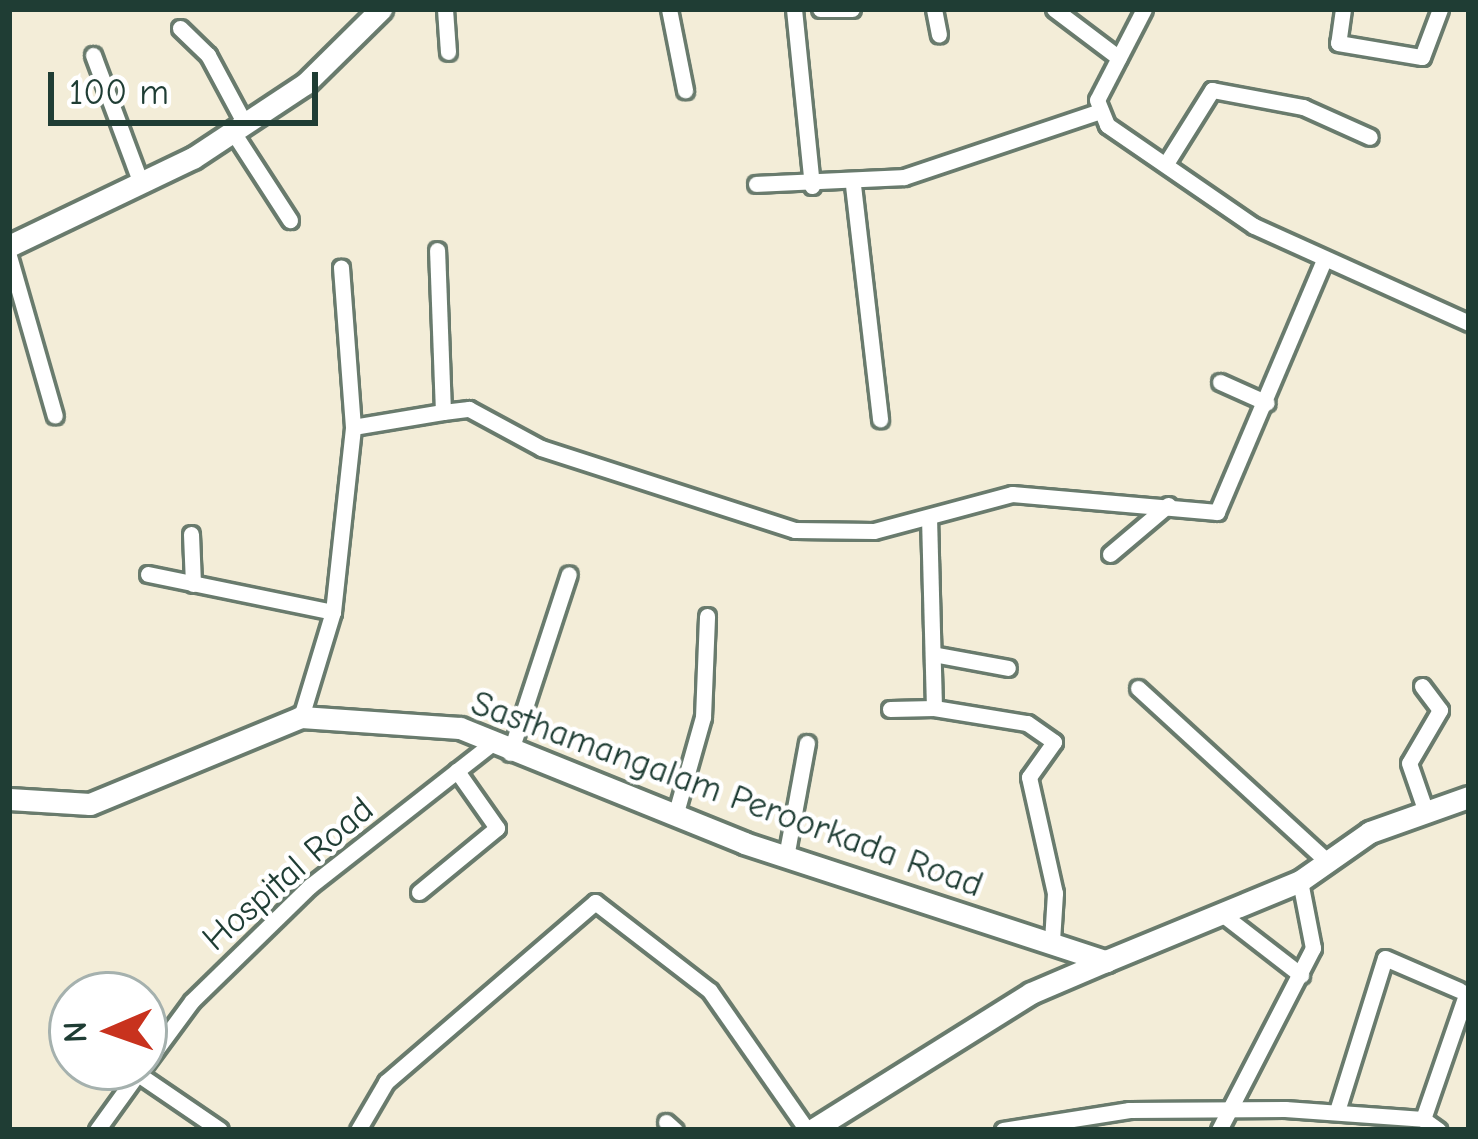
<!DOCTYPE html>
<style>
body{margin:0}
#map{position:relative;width:1478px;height:1139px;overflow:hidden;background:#f3edd8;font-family:"Comic Neue",sans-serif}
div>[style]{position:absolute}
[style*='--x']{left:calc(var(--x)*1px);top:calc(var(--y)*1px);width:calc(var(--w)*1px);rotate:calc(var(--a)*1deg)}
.roads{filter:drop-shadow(3px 0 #697b6d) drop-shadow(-3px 0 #697b6d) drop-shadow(0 3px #697b6d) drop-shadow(0 -3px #697b6d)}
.street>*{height:15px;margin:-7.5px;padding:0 7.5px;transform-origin:7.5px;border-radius:7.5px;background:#fff}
.secondary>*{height:21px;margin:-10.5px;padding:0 10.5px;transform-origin:10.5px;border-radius:10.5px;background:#fff}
span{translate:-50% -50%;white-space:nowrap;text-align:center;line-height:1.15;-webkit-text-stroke:9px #fff;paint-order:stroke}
.street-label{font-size:36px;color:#1f3d34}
.frame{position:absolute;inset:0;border:12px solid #1f3d34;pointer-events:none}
.north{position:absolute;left:48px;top:971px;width:120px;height:120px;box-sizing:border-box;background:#fff;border:3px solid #a5b1ae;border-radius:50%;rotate:268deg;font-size:33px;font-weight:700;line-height:48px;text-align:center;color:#1f3d34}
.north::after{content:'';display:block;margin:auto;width:42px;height:54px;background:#c8321e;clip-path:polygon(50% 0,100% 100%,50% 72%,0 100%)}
.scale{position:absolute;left:48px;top:72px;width:270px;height:54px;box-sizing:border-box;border:6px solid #1f3d34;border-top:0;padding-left:15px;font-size:36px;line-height:42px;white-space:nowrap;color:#1f3d34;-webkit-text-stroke:9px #fff;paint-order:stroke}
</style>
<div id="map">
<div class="roads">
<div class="street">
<i style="--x:445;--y:9;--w:43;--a:86"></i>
<i style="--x:669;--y:9;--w:83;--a:78.8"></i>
<i style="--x:794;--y:9;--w:178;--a:84.2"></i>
<i style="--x:820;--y:9;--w:32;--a:0"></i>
<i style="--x:934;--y:9;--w:26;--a:79"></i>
<i style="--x:1054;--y:9;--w:81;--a:37"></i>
<i style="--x:1144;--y:9;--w:102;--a:117.3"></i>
<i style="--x:1097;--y:100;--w:27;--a:68"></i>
<i style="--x:1107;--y:125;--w:178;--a:34.5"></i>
<i style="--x:1254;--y:226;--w:236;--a:24.3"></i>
<i style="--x:1343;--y:9;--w:34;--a:98"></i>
<i style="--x:1338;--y:43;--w:85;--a:9.5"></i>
<i style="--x:1422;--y:57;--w:51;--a:-69.4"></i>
<i style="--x:180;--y:28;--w:39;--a:44"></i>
<i style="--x:208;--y:55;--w:78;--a:61.8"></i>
<i style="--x:93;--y:55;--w:134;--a:69.5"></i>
<i style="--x:233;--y:132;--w:105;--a:57.1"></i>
<i style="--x:1167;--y:162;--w:85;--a:-58"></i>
<i style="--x:1212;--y:90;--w:93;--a:10.6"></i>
<i style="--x:1303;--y:107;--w:73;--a:24.1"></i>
<i style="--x:756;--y:184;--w:148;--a:-2.7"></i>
<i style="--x:904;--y:177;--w:204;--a:-18.6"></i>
<i style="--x:853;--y:185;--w:236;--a:83.4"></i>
<i style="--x:9;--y:256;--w:166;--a:74"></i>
<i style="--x:1220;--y:382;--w:51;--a:24.1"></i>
<i style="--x:443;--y:412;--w:26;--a:-7"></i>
<i style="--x:469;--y:409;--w:82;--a:28.4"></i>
<i style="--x:541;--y:448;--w:267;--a:17.9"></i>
<i style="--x:795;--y:530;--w:79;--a:0.7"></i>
<i style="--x:874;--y:531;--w:143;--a:-15"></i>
<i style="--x:1012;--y:494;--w:206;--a:5"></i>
<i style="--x:1217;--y:512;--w:272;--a:-67"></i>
<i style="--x:353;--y:427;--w:91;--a:-9.5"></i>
<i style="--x:443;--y:412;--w:162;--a:-92.1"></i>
<i style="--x:929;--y:517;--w:191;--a:88.5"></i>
<i style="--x:934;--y:708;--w:94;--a:9.2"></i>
<i style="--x:1027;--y:723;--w:33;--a:35"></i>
<i style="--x:1054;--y:742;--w:43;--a:125.5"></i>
<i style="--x:1029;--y:777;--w:119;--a:77.4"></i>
<i style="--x:1055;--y:893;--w:48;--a:93.6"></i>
<i style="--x:191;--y:534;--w:50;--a:87.7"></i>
<i style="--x:1110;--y:554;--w:76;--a:-40.2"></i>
<i style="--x:148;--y:574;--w:189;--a:11.6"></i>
<i style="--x:938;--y:655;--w:71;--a:10.5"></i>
<i style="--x:1422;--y:686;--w:30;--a:53"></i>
<i style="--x:1440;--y:710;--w:61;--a:120.3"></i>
<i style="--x:1409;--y:763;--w:52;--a:70.9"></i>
<i style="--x:1138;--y:688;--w:258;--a:42.5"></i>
<i style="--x:890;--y:709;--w:44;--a:-1.3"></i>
<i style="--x:301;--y:717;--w:110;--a:-73.1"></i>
<i style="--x:333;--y:612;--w:186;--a:-83.8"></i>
<i style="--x:353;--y:427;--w:160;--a:-94.3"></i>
<i style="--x:510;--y:753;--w:188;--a:-71.8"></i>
<i style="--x:675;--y:816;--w:103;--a:-74.2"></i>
<i style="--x:703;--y:717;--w:101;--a:-87.7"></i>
<i style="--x:786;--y:857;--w:116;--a:-79.6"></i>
<i style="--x:419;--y:892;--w:101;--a:-39.4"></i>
<i style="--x:497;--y:828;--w:70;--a:-125.1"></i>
<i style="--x:1222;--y:914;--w:100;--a:37.7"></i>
<i style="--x:144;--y:1066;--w:81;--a:-53.6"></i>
<i style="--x:192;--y:1001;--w:165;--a:-44.3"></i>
<i style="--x:310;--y:886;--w:229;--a:-38.1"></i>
<i style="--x:138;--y:1074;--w:99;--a:34.3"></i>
<i style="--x:1337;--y:1111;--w:160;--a:-72.6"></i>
<i style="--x:1385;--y:958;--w:81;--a:23.4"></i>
<i style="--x:1423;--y:1119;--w:134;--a:-70.9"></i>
<i style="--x:666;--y:1122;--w:12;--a:42"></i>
<i style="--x:97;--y:1130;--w:75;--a:-54.2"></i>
<i style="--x:358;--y:1130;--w:56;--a:-59.7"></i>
<i style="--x:386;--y:1082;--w:276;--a:-40.7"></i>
<i style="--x:595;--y:902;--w:145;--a:37.7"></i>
<i style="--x:710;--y:991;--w:169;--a:55.1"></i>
<i style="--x:1003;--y:1130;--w:128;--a:-9"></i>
<i style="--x:1129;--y:1110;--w:156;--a:-0.4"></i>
<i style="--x:1285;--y:1109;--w:138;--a:4.1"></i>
<i style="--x:1423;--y:1119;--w:19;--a:36"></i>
<i style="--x:1219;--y:1130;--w:205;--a:-62.7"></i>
<i style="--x:1313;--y:948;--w:68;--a:-101"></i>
</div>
<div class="secondary">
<i style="--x:9;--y:246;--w:204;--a:-25.6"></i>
<i style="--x:193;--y:158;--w:134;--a:-33.5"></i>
<i style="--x:305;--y:84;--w:107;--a:-44.6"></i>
<i style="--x:9;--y:799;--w:81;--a:3.5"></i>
<i style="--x:90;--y:804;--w:228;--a:-22.4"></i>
<i style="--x:301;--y:717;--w:159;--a:4"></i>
<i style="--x:460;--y:728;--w:306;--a:22"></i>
<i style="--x:744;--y:843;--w:381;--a:18.1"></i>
<i style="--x:1106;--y:961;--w:210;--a:-22.4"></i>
<i style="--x:1300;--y:881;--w:85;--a:-35"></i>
<i style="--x:1370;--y:832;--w:105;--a:-19.5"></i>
<i style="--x:812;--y:1130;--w:258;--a:-32"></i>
<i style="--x:1031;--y:993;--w:82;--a:-23.1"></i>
</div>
</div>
<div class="street-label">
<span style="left:727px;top:794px;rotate:20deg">Sasthamangalam Peroorkada Road</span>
<span style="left:288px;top:874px;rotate:-41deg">Hospital Road</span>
</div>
<div class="frame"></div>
<div class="north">N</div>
<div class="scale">100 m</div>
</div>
